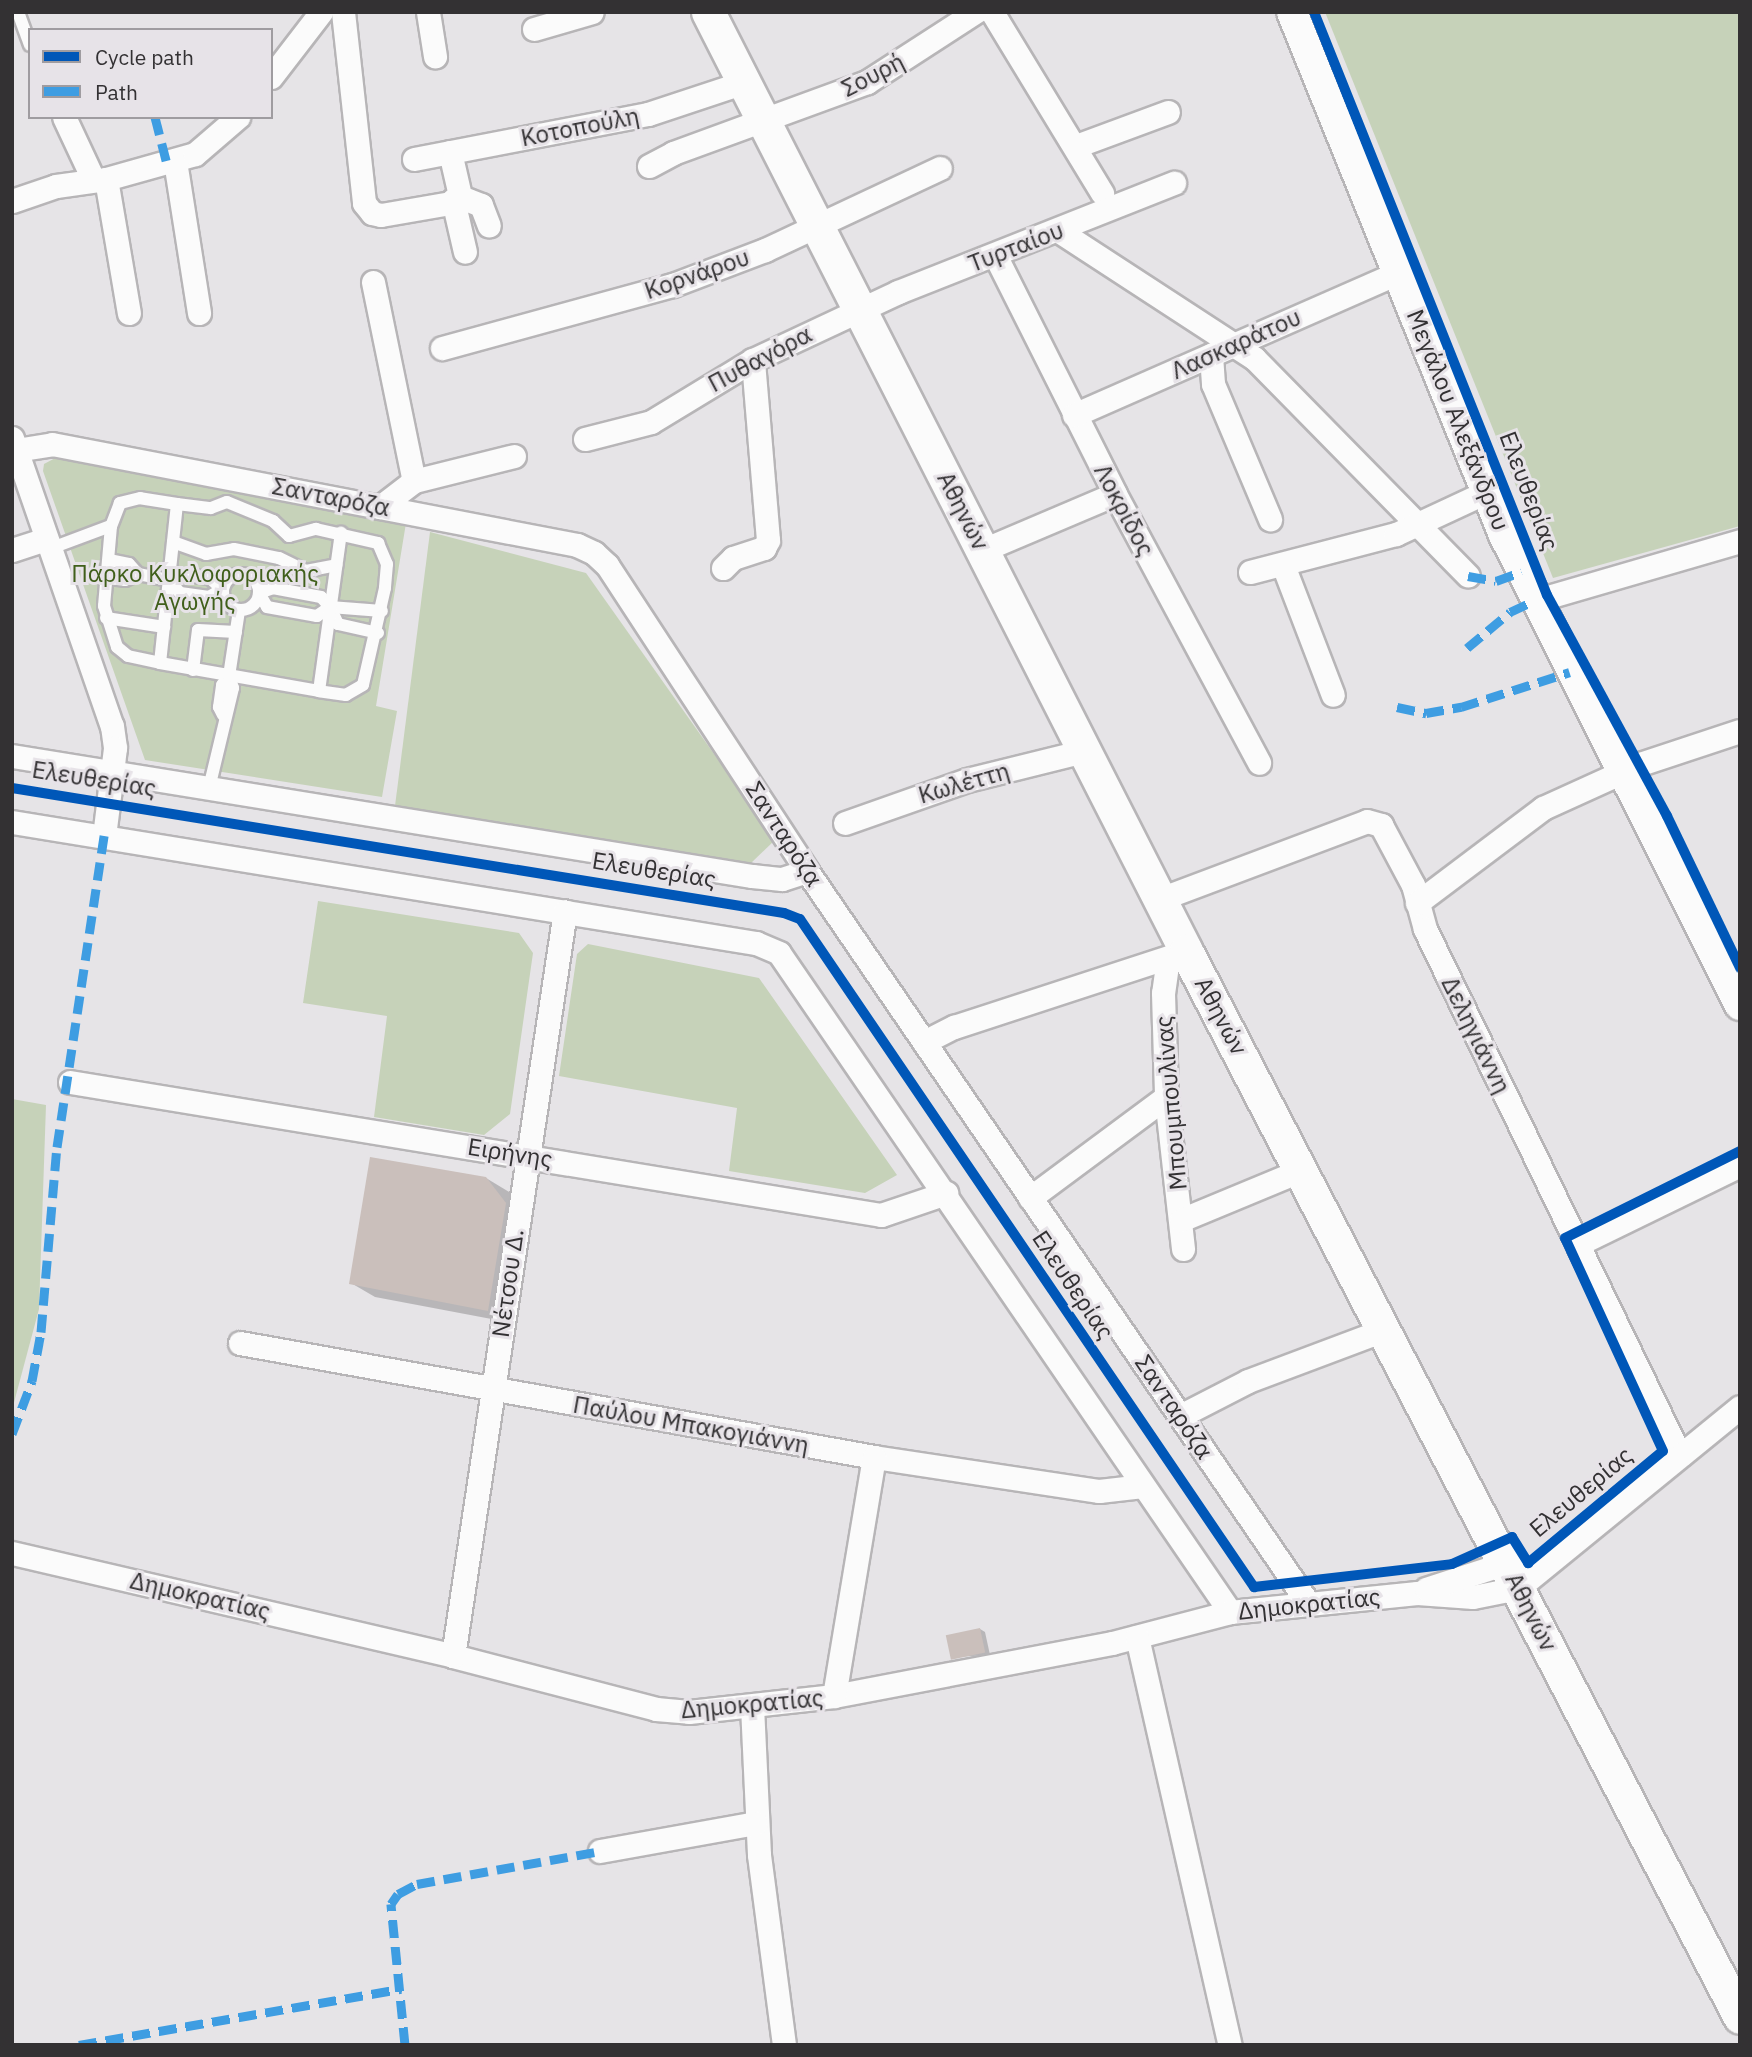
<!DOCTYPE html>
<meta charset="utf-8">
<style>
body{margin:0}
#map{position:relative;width:1752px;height:2057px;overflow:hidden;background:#e6e4e7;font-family:"IBM Plex Sans",sans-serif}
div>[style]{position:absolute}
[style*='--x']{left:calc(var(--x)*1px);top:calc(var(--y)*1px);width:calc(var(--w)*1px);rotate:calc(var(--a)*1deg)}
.green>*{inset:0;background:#c6d2b9}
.shadow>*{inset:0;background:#0003}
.building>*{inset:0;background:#cabfbb;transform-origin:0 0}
.roads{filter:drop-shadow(2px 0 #b7b5b7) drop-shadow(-2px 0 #b7b5b7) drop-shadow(0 2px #b7b5b7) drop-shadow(0 -2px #b7b5b7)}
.service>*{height:12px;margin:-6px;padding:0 6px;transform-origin:6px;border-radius:6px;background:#fbfbfb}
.service>.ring{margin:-6px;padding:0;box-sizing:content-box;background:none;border:12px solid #fbfbfb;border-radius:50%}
.minor>*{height:23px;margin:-11.5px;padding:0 11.5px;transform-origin:11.5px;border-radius:11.5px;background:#fbfbfb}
.tertiary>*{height:30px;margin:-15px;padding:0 15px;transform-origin:15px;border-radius:15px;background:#fbfbfb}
.secondary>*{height:33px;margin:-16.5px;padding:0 16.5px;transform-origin:16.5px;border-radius:16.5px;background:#fbfbfb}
.quiet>*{height:9px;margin-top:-4.5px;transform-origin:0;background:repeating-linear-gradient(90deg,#3e9de2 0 18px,transparent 0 27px)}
.cycleway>*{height:10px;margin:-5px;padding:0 5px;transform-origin:5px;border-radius:5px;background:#0057b8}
span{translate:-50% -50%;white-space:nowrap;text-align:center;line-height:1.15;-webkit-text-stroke:6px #e7e3e8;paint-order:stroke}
.street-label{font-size:24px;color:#333133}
.park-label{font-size:24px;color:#405f1b}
.frame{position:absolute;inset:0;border:14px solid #333133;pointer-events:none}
.legend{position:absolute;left:28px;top:28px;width:245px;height:91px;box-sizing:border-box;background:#e7e3e8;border:2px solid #9f9ca0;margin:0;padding:9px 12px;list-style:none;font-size:21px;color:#333133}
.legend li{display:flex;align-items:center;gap:14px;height:35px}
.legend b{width:35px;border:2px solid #9f9ca0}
</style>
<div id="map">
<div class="green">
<i style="clip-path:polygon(1325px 12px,1740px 12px,1740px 526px,1553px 578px)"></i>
<i style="clip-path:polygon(59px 456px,406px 523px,376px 706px,397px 711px,382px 797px,145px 760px,43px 471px,44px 464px)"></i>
<i style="clip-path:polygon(430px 532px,586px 573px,775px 840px,750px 864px,395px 806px)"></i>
<i style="clip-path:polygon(318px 901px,519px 933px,533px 953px,510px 1114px,484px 1135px,374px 1117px,387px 1016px,303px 1003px)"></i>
<i style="clip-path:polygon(588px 944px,759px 978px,897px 1175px,865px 1193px,729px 1171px,737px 1108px,559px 1076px,577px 954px)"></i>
<i style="clip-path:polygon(12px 1099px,46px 1105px,39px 1309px,12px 1410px)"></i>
</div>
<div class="shadow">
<i style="clip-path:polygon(486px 1178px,511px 1193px,530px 1218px,512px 1323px,375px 1297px,351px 1283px)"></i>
<i style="clip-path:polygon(980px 1629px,985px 1632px,990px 1655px,953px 1657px)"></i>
</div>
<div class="building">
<i style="clip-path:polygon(370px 1157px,486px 1177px,506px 1203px,488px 1311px,349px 1284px)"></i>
<i style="left:980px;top:1628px;width:25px;height:35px;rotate:78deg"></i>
</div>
<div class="roads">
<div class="service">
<i style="--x:18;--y:12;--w:35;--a:70"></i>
<i style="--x:177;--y:504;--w:34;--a:7"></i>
<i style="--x:211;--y:508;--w:17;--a:-21"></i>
<i style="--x:227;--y:502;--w:50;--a:22.4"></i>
<i style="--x:273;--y:521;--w:22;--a:43"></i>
<i style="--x:289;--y:536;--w:28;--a:-15"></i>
<i style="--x:316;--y:529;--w:64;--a:12.7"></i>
<i style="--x:378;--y:543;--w:23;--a:67"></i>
<i style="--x:387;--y:564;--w:24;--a:95"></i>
<i style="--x:385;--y:588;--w:99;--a:102.8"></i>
<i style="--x:363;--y:685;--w:20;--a:150"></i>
<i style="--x:346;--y:695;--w:27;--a:-172"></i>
<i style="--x:173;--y:542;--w:35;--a:20"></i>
<i style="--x:206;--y:554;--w:28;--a:-10"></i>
<i style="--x:234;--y:549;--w:46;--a:11.3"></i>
<i style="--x:279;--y:558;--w:30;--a:26"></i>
<i style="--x:306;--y:571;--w:31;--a:-11"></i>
<i style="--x:49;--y:549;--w:66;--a:-20.4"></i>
<i style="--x:109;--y:560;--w:20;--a:11"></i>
<i style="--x:129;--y:564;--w:13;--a:48"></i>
<i class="ring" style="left:223px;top:574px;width:24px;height:24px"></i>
<i style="--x:107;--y:578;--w:18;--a:6"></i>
<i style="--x:125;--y:580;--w:14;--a:-25"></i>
<i style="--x:138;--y:574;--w:32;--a:11"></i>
<i style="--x:169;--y:580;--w:18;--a:-16"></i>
<i style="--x:186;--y:575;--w:24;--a:7"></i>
<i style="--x:210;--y:578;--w:16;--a:43"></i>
<i style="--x:222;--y:589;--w:15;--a:148"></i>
<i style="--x:209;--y:597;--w:29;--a:-172"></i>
<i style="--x:180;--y:593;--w:17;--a:-130"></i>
<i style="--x:106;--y:618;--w:59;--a:8.8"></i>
<i style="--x:378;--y:633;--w:41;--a:-167.3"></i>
<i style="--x:338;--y:624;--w:19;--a:-115"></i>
<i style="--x:330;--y:607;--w:13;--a:-132"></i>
<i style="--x:321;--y:597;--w:49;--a:-169.4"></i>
<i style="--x:273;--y:588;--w:15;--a:160"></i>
<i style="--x:259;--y:593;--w:16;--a:60"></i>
<i style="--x:267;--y:607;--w:51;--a:10.2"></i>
<i style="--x:317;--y:616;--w:16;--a:-35"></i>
<i style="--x:330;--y:607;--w:52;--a:4.4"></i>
<i style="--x:160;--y:663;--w:160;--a:-83.9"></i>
<i style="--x:177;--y:504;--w:37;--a:-171"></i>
<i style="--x:140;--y:498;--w:21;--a:166"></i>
<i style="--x:120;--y:503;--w:25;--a:111"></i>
<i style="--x:111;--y:526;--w:80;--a:95"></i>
<i style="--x:104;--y:606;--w:43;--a:72.4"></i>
<i style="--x:117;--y:647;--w:14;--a:39"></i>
<i style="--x:128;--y:656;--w:33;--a:12"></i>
<i style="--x:160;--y:663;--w:161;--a:10"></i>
<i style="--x:319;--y:691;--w:160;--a:-82.1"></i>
<i style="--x:193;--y:670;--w:40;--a:-82.9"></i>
<i style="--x:198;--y:630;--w:38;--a:3"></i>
<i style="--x:223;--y:715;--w:9;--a:-117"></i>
<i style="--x:219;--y:707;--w:22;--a:-82"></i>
<i style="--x:222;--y:685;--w:11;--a:-52"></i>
<i style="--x:209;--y:788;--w:103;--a:-76.5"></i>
<i style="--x:233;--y:688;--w:13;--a:-108"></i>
<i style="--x:229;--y:676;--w:66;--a:-81.3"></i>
</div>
<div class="minor">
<i style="--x:343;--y:12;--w:192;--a:83.7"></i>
<i style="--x:364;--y:203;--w:13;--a:51"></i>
<i style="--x:372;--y:213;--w:9;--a:13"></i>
<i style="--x:381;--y:215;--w:88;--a:-9.8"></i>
<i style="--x:468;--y:200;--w:14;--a:21"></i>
<i style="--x:481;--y:205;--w:22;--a:69"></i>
<i style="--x:428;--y:12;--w:45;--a:81"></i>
<i style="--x:992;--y:12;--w:212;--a:58.7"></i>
<i style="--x:534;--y:29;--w:60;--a:-16.3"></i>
<i style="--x:271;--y:77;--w:82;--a:-52.4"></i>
<i style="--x:64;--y:117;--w:68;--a:64.9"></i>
<i style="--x:1076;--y:146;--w:98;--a:-20.3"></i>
<i style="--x:450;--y:152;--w:49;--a:77.1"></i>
<i style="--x:414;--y:159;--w:238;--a:-10.9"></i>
<i style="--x:648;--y:114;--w:99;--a:-18.3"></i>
<i style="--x:175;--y:161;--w:154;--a:81"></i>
<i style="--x:649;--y:166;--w:27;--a:-28"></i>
<i style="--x:673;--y:153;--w:207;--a:-20.1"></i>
<i style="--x:867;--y:82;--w:129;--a:-32.9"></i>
<i style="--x:106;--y:179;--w:136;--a:80.3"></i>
<i style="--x:453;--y:200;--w:53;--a:77"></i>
<i style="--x:12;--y:201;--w:46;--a:-18.8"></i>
<i style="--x:56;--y:186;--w:50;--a:-8"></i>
<i style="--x:106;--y:179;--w:92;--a:-15.7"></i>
<i style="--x:195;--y:154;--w:57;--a:-40.7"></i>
<i style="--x:1059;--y:231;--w:233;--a:33.1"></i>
<i style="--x:1254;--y:358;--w:305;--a:45.5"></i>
<i style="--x:995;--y:255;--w:267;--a:63.3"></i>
<i style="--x:1115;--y:494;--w:305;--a:61.8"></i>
<i style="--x:373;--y:282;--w:203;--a:78.4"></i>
<i style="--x:414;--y:481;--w:43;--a:142.6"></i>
<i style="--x:442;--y:348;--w:239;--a:-15.3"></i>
<i style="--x:673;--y:285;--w:98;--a:-20.8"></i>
<i style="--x:765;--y:250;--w:193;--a:-25.1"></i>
<i style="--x:1211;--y:355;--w:29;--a:86"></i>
<i style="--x:1213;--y:384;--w:147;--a:67.1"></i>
<i style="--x:1074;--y:415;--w:354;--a:-23.7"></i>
<i style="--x:12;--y:438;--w:305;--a:70.9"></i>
<i style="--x:112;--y:726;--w:22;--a:82"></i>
<i style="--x:115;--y:748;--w:89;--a:97.1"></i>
<i style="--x:585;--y:439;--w:68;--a:-14.4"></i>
<i style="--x:651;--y:422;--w:119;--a:-31.3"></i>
<i style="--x:753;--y:360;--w:160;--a:-25.1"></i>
<i style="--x:898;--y:292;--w:297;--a:-21.6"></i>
<i style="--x:16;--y:450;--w:36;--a:-9"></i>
<i style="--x:52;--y:444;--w:535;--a:10.89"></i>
<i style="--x:577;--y:545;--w:19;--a:25"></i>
<i style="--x:594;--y:553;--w:18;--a:43"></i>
<i style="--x:607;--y:565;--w:366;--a:56.8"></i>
<i style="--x:807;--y:871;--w:887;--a:55.61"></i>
<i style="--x:414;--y:481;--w:103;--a:-14"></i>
<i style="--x:12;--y:550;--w:36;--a:-18"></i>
<i style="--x:983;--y:550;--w:143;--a:-23"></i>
<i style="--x:1283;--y:565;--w:139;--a:69"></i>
<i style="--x:723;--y:568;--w:14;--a:-45"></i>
<i style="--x:733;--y:558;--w:33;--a:-18"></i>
<i style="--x:764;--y:548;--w:9;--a:-63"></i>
<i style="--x:768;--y:540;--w:181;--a:-94.8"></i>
<i style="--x:1250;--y:572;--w:151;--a:-14.6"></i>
<i style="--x:1396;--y:534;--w:99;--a:-25"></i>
<i style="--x:1534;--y:601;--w:215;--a:-16.2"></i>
<i style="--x:12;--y:756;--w:750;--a:9.21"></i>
<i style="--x:752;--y:876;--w:30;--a:6"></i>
<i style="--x:782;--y:879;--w:26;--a:-18"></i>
<i style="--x:12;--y:822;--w:754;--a:9.24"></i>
<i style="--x:756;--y:943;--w:25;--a:23"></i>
<i style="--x:779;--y:953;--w:799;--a:55.61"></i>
<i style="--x:845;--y:823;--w:129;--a:-19.4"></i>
<i style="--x:967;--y:780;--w:121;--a:-13.9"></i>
<i style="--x:1160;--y:899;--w:221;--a:-20.6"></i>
<i style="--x:1367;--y:821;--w:15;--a:16"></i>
<i style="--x:1381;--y:825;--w:68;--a:61.9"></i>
<i style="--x:1413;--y:885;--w:46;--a:74.7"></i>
<i style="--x:1425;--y:929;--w:585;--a:64.18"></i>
<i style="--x:1417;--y:903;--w:158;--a:-37"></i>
<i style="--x:1543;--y:808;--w:107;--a:-24.4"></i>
<i style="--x:1640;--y:764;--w:105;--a:-18.3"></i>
<i style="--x:1168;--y:958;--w:35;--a:98"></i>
<i style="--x:1163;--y:993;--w:104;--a:88.3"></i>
<i style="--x:1166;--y:1097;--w:153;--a:83.6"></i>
<i style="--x:924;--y:1042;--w:34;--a:-27"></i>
<i style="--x:954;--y:1027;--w:238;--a:-18.1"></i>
<i style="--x:70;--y:1082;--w:822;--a:9.31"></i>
<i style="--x:881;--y:1215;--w:69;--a:-18.7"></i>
<i style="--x:1030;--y:1198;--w:169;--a:-36.6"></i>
<i style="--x:1181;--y:1220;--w:131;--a:-22.5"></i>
<i style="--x:1578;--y:1244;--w:180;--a:-26"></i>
<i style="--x:240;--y:1343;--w:644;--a:10.19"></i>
<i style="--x:874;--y:1457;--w:228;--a:8.6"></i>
<i style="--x:1099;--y:1491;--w:44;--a:-6.5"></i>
<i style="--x:1180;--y:1416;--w:76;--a:-27.2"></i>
<i style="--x:1248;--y:1381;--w:147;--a:-20.6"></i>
<i style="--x:12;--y:1553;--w:453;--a:13.1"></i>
<i style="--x:453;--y:1656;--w:210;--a:14.6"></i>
<i style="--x:656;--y:1709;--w:33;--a:5"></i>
<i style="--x:689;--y:1712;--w:146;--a:-6.3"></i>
<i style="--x:834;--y:1696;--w:283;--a:-10.8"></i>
<i style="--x:1112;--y:1643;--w:122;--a:-14.7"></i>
<i style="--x:1230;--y:1612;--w:188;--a:-5.8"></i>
<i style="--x:1417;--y:1593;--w:56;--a:4.1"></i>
<i style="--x:1473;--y:1597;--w:46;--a:-11.3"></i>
<i style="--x:1518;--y:1588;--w:286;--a:-39.2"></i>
<i style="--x:1426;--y:1589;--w:84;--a:-18"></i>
<i style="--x:1137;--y:1637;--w:418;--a:77.2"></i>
<i style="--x:453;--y:1656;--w:753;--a:-81.45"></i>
<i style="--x:834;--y:1696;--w:242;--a:-80.5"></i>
<i style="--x:752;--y:1706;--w:149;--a:87.3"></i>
<i style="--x:759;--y:1855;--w:192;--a:82.5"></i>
<i style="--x:600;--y:1851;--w:158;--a:-10.2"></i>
</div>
<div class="tertiary">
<i style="--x:1292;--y:12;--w:564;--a:67.93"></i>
<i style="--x:1504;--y:535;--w:526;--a:63.34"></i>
</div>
<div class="secondary">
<i style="--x:708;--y:12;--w:1054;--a:63.02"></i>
<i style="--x:1186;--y:951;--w:1201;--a:62.54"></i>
</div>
</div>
<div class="quiet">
<i style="--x:155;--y:117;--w:49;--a:75.7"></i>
<i style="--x:1468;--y:576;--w:28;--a:10"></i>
<i style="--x:1496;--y:581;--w:27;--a:-20"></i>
<i style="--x:1467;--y:648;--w:56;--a:-39.9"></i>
<i style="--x:1510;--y:612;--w:26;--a:-25"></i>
<i style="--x:1397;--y:707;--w:30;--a:12"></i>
<i style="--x:1426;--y:713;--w:36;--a:-10"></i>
<i style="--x:1461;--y:707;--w:114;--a:-17.8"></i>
<i style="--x:12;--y:1434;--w:57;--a:-69.3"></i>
<i style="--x:32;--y:1381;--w:50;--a:-79.6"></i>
<i style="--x:41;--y:1332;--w:186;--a:-85.1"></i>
<i style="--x:57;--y:1147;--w:315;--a:-81.4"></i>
<i style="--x:79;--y:2045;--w:327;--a:-9.9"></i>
<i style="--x:405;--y:2045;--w:142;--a:-95.7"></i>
<i style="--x:391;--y:1904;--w:12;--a:-55"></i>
<i style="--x:398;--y:1894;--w:21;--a:-28"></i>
<i style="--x:417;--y:1884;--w:186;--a:-10.2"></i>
</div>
<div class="cycleway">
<i style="--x:1314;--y:12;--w:628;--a:68.22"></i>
<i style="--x:1547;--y:595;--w:251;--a:61.5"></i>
<i style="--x:1667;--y:816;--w:169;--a:64.3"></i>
<i style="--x:12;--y:788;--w:782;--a:9.2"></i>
<i style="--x:784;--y:913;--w:17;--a:21"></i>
<i style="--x:800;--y:919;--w:808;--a:55.8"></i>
<i style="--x:1254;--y:1587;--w:199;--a:-6.6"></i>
<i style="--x:1452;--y:1564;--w:66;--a:-24.2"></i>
<i style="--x:1512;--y:1537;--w:31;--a:58"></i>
<i style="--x:1528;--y:1563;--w:175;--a:-39.7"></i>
<i style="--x:1663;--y:1451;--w:234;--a:-114.7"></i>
<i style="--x:1565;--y:1238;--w:195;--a:-26.4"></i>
</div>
<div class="street-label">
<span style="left:873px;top:75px;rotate:-27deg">Σουρή</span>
<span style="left:580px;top:127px;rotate:-11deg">Κοτοπούλη</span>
<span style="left:1016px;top:247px;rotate:-21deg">Τυρταίου</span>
<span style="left:697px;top:274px;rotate:-19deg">Κορνάρου</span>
<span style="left:1236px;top:344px;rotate:-24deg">Λασκαράτου</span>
<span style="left:760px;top:359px;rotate:-28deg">Πυθαγόρα</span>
<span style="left:1458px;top:420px;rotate:68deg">Μεγάλου Αλεξάνδρου</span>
<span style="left:1529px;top:491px;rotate:69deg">Ελευθερίας</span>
<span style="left:331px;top:497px;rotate:11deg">Σανταρόζα</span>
<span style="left:1124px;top:510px;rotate:62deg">Λοκρίδος</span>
<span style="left:963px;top:511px;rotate:63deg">Αθηνών</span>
<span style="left:94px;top:779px;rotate:9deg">Ελευθερίας</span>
<span style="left:964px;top:783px;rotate:-16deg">Κωλέττη</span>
<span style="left:784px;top:834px;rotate:57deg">Σανταρόζα</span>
<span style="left:654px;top:870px;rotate:9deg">Ελευθερίας</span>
<span style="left:1221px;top:1016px;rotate:62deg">Αθηνών</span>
<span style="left:1476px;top:1035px;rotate:64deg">Δεληγιάννη</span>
<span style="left:1171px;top:1103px;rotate:-95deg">Μπουμπουλίνας</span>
<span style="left:510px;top:1153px;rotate:9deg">Ειρήνης</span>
<span style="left:508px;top:1283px;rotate:-82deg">Νέτσου Δ.</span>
<span style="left:1073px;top:1285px;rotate:56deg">Ελευθερίας</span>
<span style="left:1174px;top:1407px;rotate:56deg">Σανταρόζα</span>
<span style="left:691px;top:1425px;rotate:10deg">Παύλου Μπακογιάννη</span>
<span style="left:1581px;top:1492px;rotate:-40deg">Ελευθερίας</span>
<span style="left:200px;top:1596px;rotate:13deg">Δημοκρατίας</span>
<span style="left:1309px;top:1604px;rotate:-6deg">Δημοκρατίας</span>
<span style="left:1531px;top:1612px;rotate:63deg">Αθηνών</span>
<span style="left:752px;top:1704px;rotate:-5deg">Δημοκρατίας</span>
</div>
<div class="park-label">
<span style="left:195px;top:588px">Πάρκο Κυκλοφοριακής<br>Αγωγής</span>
</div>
<div class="frame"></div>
<ul class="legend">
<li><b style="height:9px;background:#0057b8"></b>Cycle path</li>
<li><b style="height:9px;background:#3e9de2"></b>Path</li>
</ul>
</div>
